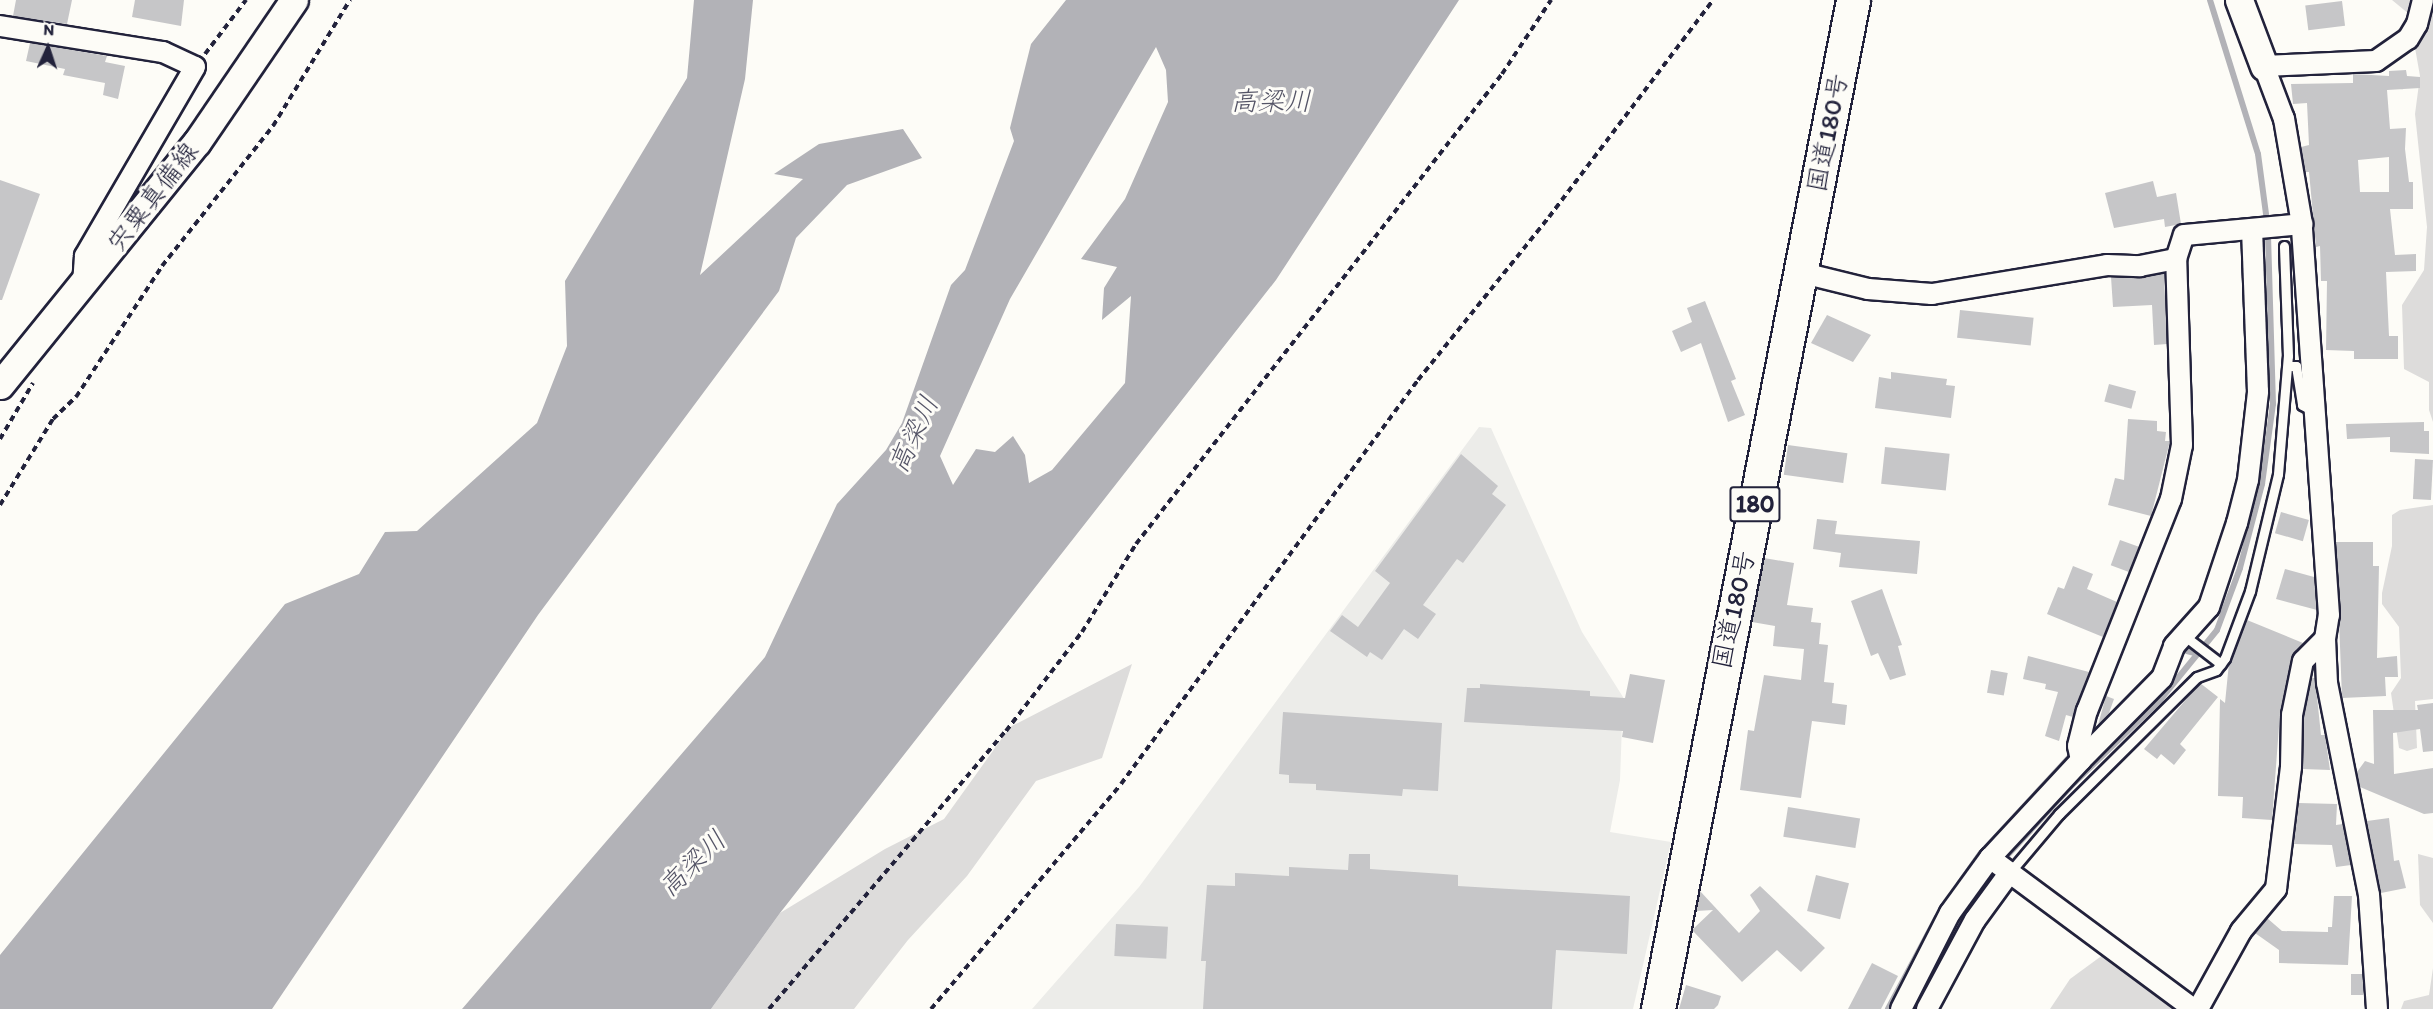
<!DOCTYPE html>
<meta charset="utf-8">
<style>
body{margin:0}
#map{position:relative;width:2433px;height:1009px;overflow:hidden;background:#fdfcf7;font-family:Itim,"Klee One",sans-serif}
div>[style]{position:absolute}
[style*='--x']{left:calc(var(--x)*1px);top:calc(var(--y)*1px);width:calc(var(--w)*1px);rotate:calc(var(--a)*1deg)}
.built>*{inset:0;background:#ecece9}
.green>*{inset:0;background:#dddcdb}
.water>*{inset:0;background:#b2b2b7}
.stream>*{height:6px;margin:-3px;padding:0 3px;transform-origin:3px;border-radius:3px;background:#b2b2b7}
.building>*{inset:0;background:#c6c6c8;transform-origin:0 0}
.path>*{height:4px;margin-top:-2px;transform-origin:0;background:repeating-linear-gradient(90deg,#22223b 0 6px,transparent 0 10.5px)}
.roads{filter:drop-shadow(2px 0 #22223b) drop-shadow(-2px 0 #22223b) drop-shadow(0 2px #22223b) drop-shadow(0 -2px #22223b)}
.lane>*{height:9px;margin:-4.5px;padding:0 4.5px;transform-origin:4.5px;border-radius:4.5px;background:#fdfcf7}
.street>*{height:20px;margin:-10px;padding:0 10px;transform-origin:10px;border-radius:10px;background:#fdfcf7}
.secondary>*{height:27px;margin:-13.5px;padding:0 13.5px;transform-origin:13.5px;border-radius:13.5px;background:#fdfcf7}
.highway>*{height:33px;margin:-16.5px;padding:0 16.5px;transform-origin:16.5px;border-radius:16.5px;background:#fdfcf7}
span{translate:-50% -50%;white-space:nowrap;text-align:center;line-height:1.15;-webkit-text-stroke:6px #fdfcf7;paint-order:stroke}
.shield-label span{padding:2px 4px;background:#fdfcf7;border:2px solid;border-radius:4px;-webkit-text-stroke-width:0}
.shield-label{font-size:24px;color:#22223b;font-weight:700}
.street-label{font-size:26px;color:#22223b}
.water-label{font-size:27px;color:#545466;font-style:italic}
.north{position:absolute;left:18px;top:18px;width:60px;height:60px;-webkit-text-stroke:4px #fdfcf7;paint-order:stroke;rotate:3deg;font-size:16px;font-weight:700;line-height:24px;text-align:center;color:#22223b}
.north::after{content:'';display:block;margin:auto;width:21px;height:27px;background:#22223b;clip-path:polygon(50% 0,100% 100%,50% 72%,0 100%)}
</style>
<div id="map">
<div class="built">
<i style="clip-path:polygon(1479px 427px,1491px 428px,1582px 632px,1623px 697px,1620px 780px,1610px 832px,1671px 842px,1633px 1009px,1032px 1009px,1139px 887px)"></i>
</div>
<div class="green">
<i style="clip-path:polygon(2392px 0,2433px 0,2433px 422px,2429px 410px,2429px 382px,2404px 369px,2402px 305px,2424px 270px,2427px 227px,2415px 114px,2420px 76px,2409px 14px)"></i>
<i style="clip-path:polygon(2433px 505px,2433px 699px,2415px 701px,2417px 748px,2407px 751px,2399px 748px,2391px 693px,2401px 678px,2399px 627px,2382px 604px,2382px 593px,2392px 546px,2392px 515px,2400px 510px)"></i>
<i style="clip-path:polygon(1132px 664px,1102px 758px,1036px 781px,967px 876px,908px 940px,854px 1009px,711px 1009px,780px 913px,885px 849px,944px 819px,1010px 727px)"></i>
<i style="clip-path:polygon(2418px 854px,2433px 858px,2433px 923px,2420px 905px)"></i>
<i style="clip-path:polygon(2111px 949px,2181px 1009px,2050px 1009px,2070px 979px)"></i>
<i style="clip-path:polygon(2433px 968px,2433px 1009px,2401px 1009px,2404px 1001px,2429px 995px)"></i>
</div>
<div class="water">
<i style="clip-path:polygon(694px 0,753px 0,745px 79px,700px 275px,803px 179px,774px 174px,819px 144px,903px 129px,922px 158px,847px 185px,796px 238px,779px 291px,538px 615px,272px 1009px,0 1009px,0 955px,285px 604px,359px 574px,385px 532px,417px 531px,537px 423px,567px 346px,565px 281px,687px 78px)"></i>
<i style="clip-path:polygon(evenodd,1066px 0,1459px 0,1276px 280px,780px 913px,711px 1009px,462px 1009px,765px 657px,837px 504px,886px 450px,902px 423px,951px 285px,965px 270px,1014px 141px,1010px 128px,1031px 44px,1066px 0,1156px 47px,1166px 70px,1168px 102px,1125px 199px,1081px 259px,1117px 267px,1104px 288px,1102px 320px,1131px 296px,1125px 383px,1052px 470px,1029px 483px,1025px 455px,1013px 436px,995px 452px,976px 449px,953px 485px,940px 456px,1010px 299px,1156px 47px)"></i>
</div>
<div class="stream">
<i style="--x:2210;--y:0;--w:161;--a:72.7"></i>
<i style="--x:2258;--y:154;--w:61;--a:82.4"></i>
<i style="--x:2187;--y:651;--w:11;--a:15"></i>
<i style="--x:2086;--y:740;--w:26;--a:-43"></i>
<i style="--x:1959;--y:884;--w:38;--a:-55"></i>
<i style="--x:1981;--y:853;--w:139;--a:-47.3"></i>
<i style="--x:1982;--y:895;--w:42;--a:-58.6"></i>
<i style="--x:2004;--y:859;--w:105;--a:-47.3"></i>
<i style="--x:2075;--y:782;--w:118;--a:-44"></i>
<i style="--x:2160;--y:700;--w:90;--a:-50.8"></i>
<i style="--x:2217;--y:630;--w:66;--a:-69.6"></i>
<i style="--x:2240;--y:568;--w:87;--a:-75.3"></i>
<i style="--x:2262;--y:484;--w:81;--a:-82.2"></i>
<i style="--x:2273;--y:404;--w:164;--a:-91.7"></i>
<i style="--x:1888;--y:1009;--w:104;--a:-62"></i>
<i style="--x:1917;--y:1009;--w:101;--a:-61.7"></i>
</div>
<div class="building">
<i style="clip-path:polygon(16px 0,72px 0,67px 24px,13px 16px)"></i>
<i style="clip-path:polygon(135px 0,184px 0,181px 26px,132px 17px)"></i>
<i style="left:2342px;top:1px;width:25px;height:37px;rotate:83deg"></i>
<i style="clip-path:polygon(30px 43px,107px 56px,105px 62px,125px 66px,118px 99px,103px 95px,105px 83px,63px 75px,65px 69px,26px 61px)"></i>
<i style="clip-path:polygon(evenodd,2406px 70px,2407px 76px,2420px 77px,2420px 88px,2387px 90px,2390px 129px,2406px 128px,2405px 149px,2409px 182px,2413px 182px,2413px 209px,2390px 209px,2395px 255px,2416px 254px,2416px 271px,2386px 272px,2389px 336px,2398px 336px,2398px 359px,2354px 359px,2354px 351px,2326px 350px,2327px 281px,2321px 281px,2320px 246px,2316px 247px,2309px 172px,2305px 172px,2301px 147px,2309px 145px,2307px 103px,2293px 104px,2291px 84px,2353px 83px,2353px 74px,2389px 76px,2389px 71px,2406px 70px,2389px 157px,2389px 192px,2360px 192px,2358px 160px,2389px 157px)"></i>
<i style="clip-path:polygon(0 180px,40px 194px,2px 300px,0 300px)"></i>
<i style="clip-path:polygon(2153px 181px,2157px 197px,2176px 193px,2181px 224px,2165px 227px,2164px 219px,2114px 228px,2105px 193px)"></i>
<i style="clip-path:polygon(2164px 273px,2167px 344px,2154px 345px,2152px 305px,2113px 307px,2111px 277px)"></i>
<i style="clip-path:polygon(1705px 301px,1736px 379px,1731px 381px,1745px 415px,1728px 422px,1701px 343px,1681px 352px,1672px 331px,1692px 322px,1687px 308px)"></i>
<i style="left:1960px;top:310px;width:74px;height:28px;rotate:6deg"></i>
<i style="clip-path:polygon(1827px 315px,1871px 335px,1853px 362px,1811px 343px)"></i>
<i style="clip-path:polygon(1891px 372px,1947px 379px,1946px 385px,1955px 386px,1951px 418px,1875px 408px,1879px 377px,1891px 379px)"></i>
<i style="left:2109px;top:384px;width:28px;height:18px;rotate:15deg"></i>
<i style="clip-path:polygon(2128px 419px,2157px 421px,2157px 431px,2166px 432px,2165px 441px,2170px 441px,2151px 516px,2108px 505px,2115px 478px,2124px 480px)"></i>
<i style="clip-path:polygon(2424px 422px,2424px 431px,2429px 431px,2429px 454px,2390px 452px,2390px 437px,2347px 439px,2346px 424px)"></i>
<i style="left:1788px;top:445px;width:60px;height:30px;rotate:8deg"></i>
<i style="left:1885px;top:447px;width:65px;height:37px;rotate:6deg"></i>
<i style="clip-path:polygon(1461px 454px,1498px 486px,1492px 494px,1506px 505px,1463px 563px,1457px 559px,1423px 605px,1436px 614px,1418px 639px,1404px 629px,1382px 660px,1370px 652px,1367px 657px,1330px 631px,1342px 615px,1358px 627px,1390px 583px,1375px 571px)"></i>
<i style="left:2415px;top:459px;width:18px;height:40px;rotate:3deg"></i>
<i style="left:2281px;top:512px;width:29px;height:22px;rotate:16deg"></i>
<i style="clip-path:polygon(1817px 519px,1837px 521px,1835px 534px,1920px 541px,1917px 574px,1839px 567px,1841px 553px,1813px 549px)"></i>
<i style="left:2120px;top:540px;width:20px;height:27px;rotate:20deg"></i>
<i style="clip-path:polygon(2336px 542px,2373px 542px,2373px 566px,2379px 566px,2377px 658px,2397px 656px,2398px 677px,2385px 677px,2386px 696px,2342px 698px)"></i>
<i style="clip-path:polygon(1764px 558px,1794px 563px,1787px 605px,1813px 608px,1811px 622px,1821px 623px,1819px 644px,1828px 645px,1824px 682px,1834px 683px,1832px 703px,1847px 705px,1845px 725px,1812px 721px,1801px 798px,1740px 790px,1748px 730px,1754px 731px,1764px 675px,1801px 680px,1804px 649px,1773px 646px,1775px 626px,1752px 622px)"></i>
<i style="clip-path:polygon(2073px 566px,2093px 574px,2087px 589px,2117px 602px,2103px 637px,2047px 614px,2058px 587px,2064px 589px)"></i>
<i style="clip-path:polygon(2285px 569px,2314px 577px,2317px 610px,2276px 599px)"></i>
<i style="clip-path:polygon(1882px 589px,1902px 645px,1898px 646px,1906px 675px,1890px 680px,1878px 653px,1871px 656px,1851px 601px)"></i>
<i style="clip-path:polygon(2247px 620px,2303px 643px,2291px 659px,2280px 713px,2272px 820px,2242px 818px,2243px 797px,2218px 796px,2220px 699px,2225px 703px,2229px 663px)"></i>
<i style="clip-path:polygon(2028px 656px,2089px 672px,2073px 717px,2066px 715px,2059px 741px,2045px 736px,2058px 692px,2045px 689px,2046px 684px,2023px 679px)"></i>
<i style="left:1991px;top:670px;width:17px;height:23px;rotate:10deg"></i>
<i style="clip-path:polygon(1630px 674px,1665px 680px,1653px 743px,1622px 737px,1623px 731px,1464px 722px,1467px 688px,1480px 688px,1480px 684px,1590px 691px,1590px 696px,1625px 698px)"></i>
<i style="clip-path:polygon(2312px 678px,2315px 678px,2321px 735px,2325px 735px,2330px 770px,2303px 769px,2304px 716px)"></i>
<i style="clip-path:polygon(2200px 683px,2218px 697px,2180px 744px,2186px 750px,2174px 765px,2161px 754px,2157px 759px,2144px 749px)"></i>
<i style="clip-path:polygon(2106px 696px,2114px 699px,2109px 713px,2098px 725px)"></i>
<i style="clip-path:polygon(2433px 703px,2433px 751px,2423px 752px,2420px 729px,2393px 733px,2394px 774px,2433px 768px,2433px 813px,2424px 814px,2360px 787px,2357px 772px,2365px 761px,2374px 764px,2373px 710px,2418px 710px,2417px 705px)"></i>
<i style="clip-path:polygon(1283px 712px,1442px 723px,1438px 791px,1403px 789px,1402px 796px,1316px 790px,1316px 784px,1289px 783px,1289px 775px,1279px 774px)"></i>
<i style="clip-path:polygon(2299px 803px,2337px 804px,2336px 825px,2343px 824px,2351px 865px,2336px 867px,2332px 845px,2294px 844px)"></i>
<i style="left:1788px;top:807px;width:73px;height:30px;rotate:9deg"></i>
<i style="clip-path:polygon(2389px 818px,2394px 861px,2399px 860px,2406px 888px,2381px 893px,2367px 821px)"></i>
<i style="clip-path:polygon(1349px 854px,1370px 854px,1370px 869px,1458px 875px,1458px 886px,1630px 896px,1627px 954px,1556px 950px,1552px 1009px,1203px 1009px,1206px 961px,1201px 961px,1207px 885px,1235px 886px,1235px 873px,1289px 876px,1289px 867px,1348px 870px)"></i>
<i style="left:1816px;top:875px;width:34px;height:37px;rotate:14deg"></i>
<i style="clip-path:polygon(1760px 886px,1825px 948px,1801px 972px,1777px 950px,1742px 982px,1692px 930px,1713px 910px,1696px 911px,1700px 891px,1739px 933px,1760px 911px,1750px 895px)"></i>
<i style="clip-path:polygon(2334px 896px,2352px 896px,2348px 965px,2279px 963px,2279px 950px,2255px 933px,2267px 918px,2282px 931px,2328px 932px,2328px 927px,2332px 927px)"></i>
<i style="left:1116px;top:924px;width:52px;height:32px;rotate:3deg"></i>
<i style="clip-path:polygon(1872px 963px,1898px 976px,1881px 1009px,1848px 1009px)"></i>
<i style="left:2351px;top:974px;width:12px;height:21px"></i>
<i style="clip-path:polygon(1686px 985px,1721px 996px,1718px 1005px,1714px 1009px,1679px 1009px)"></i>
</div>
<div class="path">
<i style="--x:205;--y:54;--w:68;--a:-52.8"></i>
<i style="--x:0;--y:439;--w:65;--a:-59.5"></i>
<i style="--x:0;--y:505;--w:101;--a:-58.4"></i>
<i style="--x:53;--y:419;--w:32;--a:-44"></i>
<i style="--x:76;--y:397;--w:157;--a:-56.7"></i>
<i style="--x:162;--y:266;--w:179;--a:-51.6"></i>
<i style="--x:273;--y:126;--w:148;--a:-58.6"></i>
<i style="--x:769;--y:1009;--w:365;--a:-49.6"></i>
<i style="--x:1006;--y:731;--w:125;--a:-52.5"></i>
<i style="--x:1082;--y:632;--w:103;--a:-58.5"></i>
<i style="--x:1136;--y:544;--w:596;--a:-52.09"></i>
<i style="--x:1502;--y:74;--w:89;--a:-56.5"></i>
<i style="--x:931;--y:1009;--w:294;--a:-49.8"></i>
<i style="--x:1121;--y:784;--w:501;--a:-53.68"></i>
<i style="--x:1418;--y:380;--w:209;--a:-51.2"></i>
<i style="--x:1549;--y:217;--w:272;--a:-52.9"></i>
</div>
<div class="roads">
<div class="lane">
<i style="--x:2288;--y:366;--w:8;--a:0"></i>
<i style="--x:2296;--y:366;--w:39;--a:81"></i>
<i style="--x:2302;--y:405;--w:13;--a:27"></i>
<i style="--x:2182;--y:634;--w:49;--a:37.6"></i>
<i style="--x:2010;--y:872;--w:76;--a:-49.8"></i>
<i style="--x:2059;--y:814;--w:194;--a:-44.8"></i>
<i style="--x:2197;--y:677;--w:20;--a:-20"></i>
<i style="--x:2216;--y:670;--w:15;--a:-53"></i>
<i style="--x:2225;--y:658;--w:72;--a:-69.5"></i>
<i style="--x:2250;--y:591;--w:120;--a:-76.5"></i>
<i style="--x:2278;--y:474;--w:118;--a:-85.2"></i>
<i style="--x:2288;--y:356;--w:110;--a:-92.1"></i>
</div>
<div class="street">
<i style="--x:0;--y:26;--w:165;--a:9.1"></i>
<i style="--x:163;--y:52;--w:35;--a:25"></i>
<i style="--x:195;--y:67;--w:219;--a:120.2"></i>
<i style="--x:85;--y:256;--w:27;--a:94"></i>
<i style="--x:1803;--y:273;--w:67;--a:13.8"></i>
<i style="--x:1868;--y:289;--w:64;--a:4.5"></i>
<i style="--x:1932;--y:294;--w:177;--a:-9.4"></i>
<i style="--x:2107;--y:265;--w:33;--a:2"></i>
<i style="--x:2140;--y:266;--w:37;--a:-11"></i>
<i style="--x:2081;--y:760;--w:115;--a:-45.4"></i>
<i style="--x:2162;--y:678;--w:34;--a:-69"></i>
<i style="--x:2174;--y:646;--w:52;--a:-48.1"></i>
<i style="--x:2209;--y:607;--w:89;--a:-71.6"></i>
<i style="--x:2237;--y:523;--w:44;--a:-75.7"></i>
<i style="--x:2248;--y:480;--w:89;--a:-83.5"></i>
<i style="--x:2258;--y:392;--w:163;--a:-92.1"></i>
<i style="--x:1990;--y:858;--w:253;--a:36.6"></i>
<i style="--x:1901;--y:1009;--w:108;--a:-63"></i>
<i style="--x:1950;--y:913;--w:68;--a:-54"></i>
<i style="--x:1990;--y:858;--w:134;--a:-47.1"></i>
<i style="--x:2081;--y:760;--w:14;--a:-102"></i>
<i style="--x:2078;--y:746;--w:36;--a:-76"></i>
<i style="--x:2087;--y:711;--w:228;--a:-68.4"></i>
<i style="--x:2171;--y:499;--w:55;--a:-78.5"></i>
<i style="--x:2182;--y:445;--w:186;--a:-91.8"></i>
<i style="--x:2176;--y:259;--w:25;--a:-72"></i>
<i style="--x:2184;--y:235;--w:119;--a:-5.3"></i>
<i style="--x:1927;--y:1009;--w:101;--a:-61.7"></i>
<i style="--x:1975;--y:920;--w:59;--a:-53.9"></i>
<i style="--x:2198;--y:1009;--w:89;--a:-61.1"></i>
<i style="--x:2241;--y:931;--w:55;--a:-50.2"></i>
<i style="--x:2276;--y:889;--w:123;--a:-83"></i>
<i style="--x:2291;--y:767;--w:52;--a:-88.9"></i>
<i style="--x:2292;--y:715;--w:55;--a:-78.5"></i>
<i style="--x:2303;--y:661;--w:31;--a:-45"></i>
<i style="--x:2377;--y:1009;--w:114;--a:-94"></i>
<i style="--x:2369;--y:895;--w:216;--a:-101.2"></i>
<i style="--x:2327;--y:683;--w:44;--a:-92.6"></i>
<i style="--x:2325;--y:639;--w:24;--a:-81"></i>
<i style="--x:2329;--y:615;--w:392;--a:-94"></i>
<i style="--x:2302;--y:224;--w:107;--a:-99.7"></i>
<i style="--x:2284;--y:119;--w:57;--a:-110.7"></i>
<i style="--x:2264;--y:66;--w:112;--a:-2.6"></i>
<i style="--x:2376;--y:61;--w:39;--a:-35"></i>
<i style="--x:2408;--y:39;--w:17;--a:-59"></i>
<i style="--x:2417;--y:24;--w:25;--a:-76"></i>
</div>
<div class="secondary">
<i style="--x:2239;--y:0;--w:71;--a:69.3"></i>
<i style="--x:0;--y:385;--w:313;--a:-51"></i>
<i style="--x:197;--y:142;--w:172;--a:-55.7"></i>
</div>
<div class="highway">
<i style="--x:1658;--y:1009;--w:1028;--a:-79.06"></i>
</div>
</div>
<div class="shield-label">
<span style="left:1755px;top:504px">180</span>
</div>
<div class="street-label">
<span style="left:1828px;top:133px;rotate:-79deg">国道180号</span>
<span style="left:153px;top:197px;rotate:-52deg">宍粟真備線</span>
<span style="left:1734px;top:610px;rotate:-78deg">国道180号</span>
</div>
<div class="water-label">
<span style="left:1271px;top:101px">高梁川</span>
<span style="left:913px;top:434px;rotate:-65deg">高梁川</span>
<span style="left:692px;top:863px;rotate:-44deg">高梁川</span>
</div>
<div class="north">N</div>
</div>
